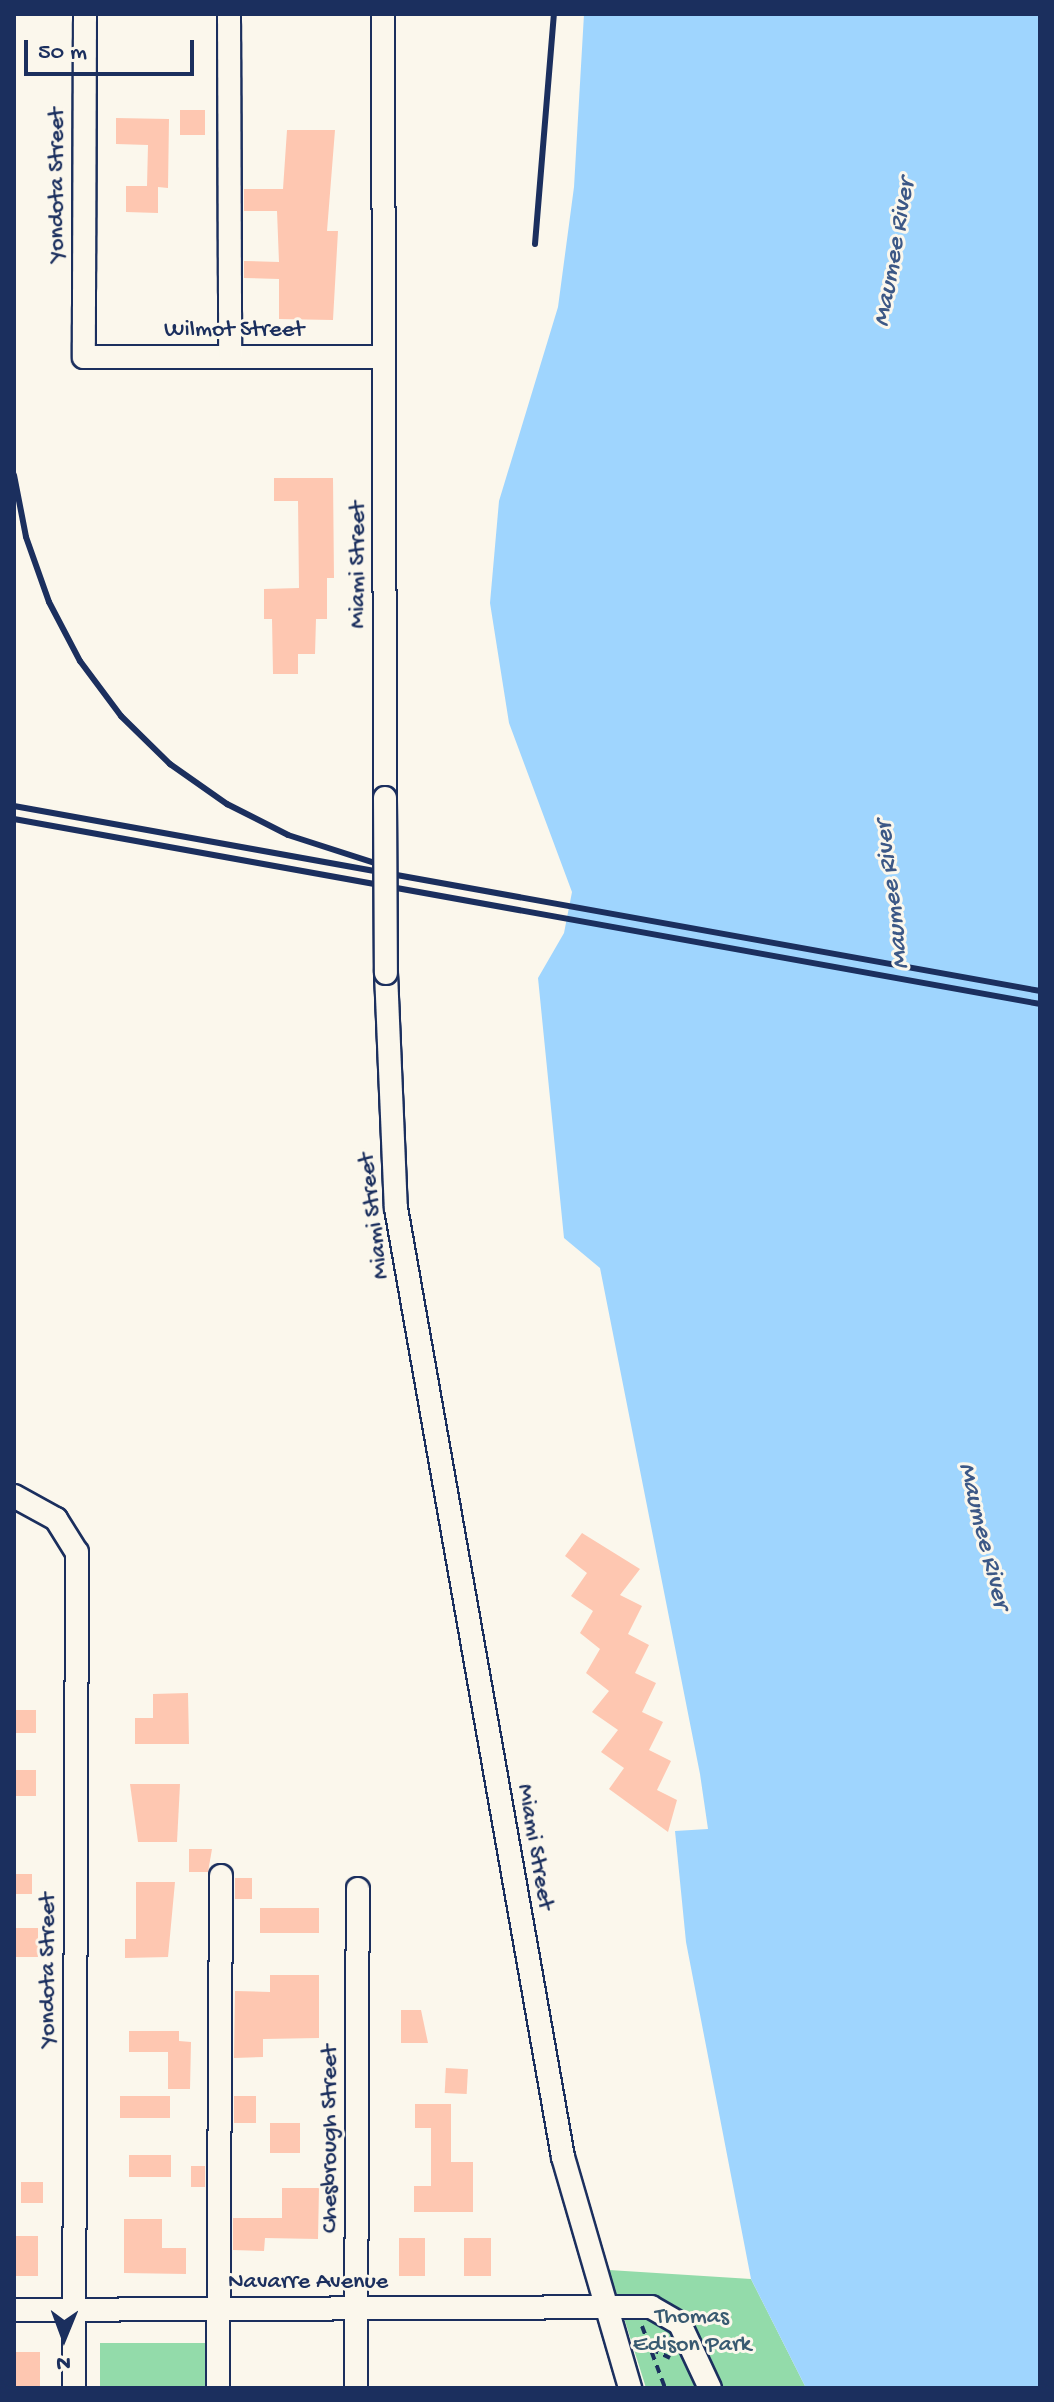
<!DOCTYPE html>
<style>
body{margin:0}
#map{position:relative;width:1054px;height:2402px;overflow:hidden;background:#fbf7ec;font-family:"Gochi Hand",sans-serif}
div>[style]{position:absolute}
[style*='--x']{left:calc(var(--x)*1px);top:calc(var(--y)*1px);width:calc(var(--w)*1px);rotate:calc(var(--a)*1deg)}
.green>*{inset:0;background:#93dbaa;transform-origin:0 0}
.water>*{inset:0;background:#9fd5fe}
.building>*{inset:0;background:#fec7b1;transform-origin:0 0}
.path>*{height:4px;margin-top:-2px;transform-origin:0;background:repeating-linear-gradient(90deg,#1b2f5e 0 8px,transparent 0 14px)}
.roads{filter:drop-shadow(2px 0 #1b2f5e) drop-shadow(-2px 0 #1b2f5e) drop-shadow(0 2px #1b2f5e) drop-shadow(0 -2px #1b2f5e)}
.minor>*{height:22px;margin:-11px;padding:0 11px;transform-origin:11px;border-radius:11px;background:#fbf7ec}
.rail>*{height:6px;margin:-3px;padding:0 3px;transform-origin:3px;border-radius:3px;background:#1b2f5e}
.bridges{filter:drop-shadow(2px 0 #1b2f5e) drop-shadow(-2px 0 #1b2f5e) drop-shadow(0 2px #1b2f5e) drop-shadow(0 -2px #1b2f5e)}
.minor-bridge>*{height:22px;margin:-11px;padding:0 11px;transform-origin:11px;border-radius:11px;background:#fbf7ec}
span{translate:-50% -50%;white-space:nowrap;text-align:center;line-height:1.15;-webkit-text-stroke:6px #fbf7ec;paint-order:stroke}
.street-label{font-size:24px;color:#1b2f5e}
.park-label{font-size:24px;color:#395a71}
.water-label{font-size:26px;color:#3c5886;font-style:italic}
.frame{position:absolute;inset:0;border:16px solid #1b2f5e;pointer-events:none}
.north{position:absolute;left:24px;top:2298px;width:80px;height:80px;-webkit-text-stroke:6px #fbf7ec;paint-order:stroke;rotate:181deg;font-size:22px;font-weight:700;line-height:32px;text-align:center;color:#1b2f5e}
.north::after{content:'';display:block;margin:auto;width:28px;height:36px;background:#1b2f5e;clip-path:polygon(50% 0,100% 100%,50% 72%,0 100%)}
.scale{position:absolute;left:24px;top:40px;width:170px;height:36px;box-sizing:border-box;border:4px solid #1b2f5e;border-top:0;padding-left:10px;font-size:24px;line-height:28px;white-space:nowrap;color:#1b2f5e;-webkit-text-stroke:6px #fbf7ec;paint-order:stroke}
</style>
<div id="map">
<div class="green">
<i style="clip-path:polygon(609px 2270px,751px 2279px,806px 2388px,646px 2388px)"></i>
<i style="left:100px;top:2343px;width:112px;height:45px"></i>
</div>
<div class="water">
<i style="clip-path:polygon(584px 14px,1040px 14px,1040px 2388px,806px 2388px,751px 2279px,686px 1942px,675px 1831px,708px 1829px,700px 1774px,600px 1268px,564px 1238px,538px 978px,564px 933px,572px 892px,509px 723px,490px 603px,499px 501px,558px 307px,574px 187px)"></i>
</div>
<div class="building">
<i style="left:180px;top:110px;width:25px;height:25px"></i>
<i style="clip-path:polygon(116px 118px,169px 119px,168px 188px,158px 187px,158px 213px,126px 212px,126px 186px,147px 186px,148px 145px,116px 144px)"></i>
<i style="clip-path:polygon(287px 130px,335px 130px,327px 231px,338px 231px,333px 320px,279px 319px,279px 279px,244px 278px,244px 261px,279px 262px,277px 211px,244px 211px,244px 189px,283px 189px)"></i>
<i style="clip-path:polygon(274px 478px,333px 478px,334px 578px,327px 578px,327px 619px,316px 619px,315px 654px,298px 654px,298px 674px,273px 674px,272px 619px,264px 619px,264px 589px,299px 588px,298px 501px,274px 501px)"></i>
<i style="clip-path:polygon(582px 1533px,640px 1569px,620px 1595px,642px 1606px,628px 1634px,649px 1645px,635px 1673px,656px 1683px,642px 1712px,663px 1722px,649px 1750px,671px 1761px,657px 1790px,677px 1800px,668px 1832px,609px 1789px,624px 1768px,601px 1752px,618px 1730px,592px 1712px,609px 1691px,586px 1673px,600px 1649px,580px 1633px,593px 1611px,571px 1596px,587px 1573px,565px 1556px)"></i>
<i style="clip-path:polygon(188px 1693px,189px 1744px,135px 1744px,135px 1718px,153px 1718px,153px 1694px)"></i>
<i style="left:14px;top:1710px;width:22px;height:23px"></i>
<i style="left:14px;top:1770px;width:22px;height:26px"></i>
<i style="clip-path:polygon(130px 1784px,180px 1784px,177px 1842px,138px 1842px)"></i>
<i style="clip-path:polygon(189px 1849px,212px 1849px,208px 1872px,189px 1872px)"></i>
<i style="left:14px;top:1874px;width:18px;height:20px"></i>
<i style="left:252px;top:1878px;width:21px;height:17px;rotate:90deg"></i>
<i style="clip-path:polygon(136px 1882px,175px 1882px,168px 1957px,125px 1958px,125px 1939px,136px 1939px)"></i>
<i style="left:260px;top:1908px;width:59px;height:25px"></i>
<i style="left:14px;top:1928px;width:24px;height:29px"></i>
<i style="clip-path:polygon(270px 1975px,319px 1975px,319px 2038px,263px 2039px,263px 2057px,234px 2058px,235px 1991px,270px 1992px)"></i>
<i style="clip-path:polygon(401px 2010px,421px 2010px,428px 2043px,401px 2043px)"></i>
<i style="clip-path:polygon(129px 2031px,179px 2031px,179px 2041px,191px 2042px,190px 2089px,168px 2089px,168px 2052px,129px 2052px)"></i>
<i style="left:446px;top:2068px;width:22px;height:25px;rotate:3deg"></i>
<i style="left:170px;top:2096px;width:22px;height:50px;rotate:90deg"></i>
<i style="left:256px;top:2096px;width:27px;height:22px;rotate:90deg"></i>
<i style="clip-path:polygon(415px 2104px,451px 2104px,451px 2162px,473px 2162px,473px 2212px,414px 2212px,414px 2186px,431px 2186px,431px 2128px,415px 2128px)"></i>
<i style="left:270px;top:2123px;width:30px;height:30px"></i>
<i style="left:171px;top:2155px;width:22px;height:42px;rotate:90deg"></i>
<i style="left:191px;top:2166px;width:14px;height:21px"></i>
<i style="left:21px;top:2182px;width:22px;height:21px"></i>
<i style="clip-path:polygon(282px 2188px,319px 2188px,318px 2239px,265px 2238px,264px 2251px,233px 2250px,233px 2218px,282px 2218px)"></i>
<i style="clip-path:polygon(124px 2219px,162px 2219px,162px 2248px,186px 2248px,186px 2274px,124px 2273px)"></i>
<i style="left:14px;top:2236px;width:24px;height:40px"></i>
<i style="left:399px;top:2238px;width:26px;height:38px"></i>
<i style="left:464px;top:2238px;width:27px;height:38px"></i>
<i style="left:14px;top:2352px;width:26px;height:36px"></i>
</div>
<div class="path">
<i style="--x:642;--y:2326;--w:66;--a:69.6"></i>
<i style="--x:651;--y:2349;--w:21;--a:25"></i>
</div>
<div class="roads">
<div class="minor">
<i style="--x:85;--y:14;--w:343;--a:90.2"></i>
<i style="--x:84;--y:357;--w:300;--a:0"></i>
<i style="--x:229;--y:14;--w:343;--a:89.8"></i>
<i style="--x:383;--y:14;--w:784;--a:89.85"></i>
<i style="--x:386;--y:973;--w:235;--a:87.6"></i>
<i style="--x:396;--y:1208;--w:964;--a:80.02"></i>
<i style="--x:563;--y:2157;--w:241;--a:73.8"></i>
<i style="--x:14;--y:1496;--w:48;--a:28.7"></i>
<i style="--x:56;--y:1519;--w:39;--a:58"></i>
<i style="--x:77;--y:1552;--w:836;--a:90.21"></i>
<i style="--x:14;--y:2310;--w:637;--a:-0.27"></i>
<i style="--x:651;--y:2307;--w:34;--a:30"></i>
<i style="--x:680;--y:2324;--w:71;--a:64.9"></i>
<i style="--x:218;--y:2388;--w:512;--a:-89.66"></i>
<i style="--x:356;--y:2388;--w:499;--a:-89.8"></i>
</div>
</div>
<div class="rail">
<i style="--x:535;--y:244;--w:231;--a:-85.3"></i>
<i style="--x:14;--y:475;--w:63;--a:79"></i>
<i style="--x:26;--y:537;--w:69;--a:70.5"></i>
<i style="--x:49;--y:602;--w:67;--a:62.3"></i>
<i style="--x:80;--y:661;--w:69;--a:53.3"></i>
<i style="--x:121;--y:716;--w:69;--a:44.4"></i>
<i style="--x:170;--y:764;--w:70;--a:35.1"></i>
<i style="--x:227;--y:804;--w:68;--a:26.9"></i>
<i style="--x:288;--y:835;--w:95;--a:17.9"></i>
<i style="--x:14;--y:806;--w:1043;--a:10.22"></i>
<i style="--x:14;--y:819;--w:1043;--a:10.22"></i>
</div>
<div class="bridges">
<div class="minor-bridge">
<i style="--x:385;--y:798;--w:175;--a:89.7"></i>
</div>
</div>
<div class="street-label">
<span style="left:58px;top:185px;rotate:-90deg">Yondota Street</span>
<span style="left:234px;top:331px">Wilmot Street</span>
<span style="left:359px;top:565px;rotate:-90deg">Miami Street</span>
<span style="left:375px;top:1216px;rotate:-97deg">Miami Street</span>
<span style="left:534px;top:1847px;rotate:80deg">Miami Street</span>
<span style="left:49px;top:1970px;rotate:-90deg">Yondota Street</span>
<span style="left:331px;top:2139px;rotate:-90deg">Chesbrough Street</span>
<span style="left:308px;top:2283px">Navarre Avenue</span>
</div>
<div class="park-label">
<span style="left:692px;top:2332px">Thomas<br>Edison Park</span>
</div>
<div class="water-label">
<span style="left:896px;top:253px;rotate:-80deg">Maumee River</span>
<span style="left:894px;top:895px;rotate:-97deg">Maumee River</span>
<span style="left:982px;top:1536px;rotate:76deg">Maumee River</span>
</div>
<div class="frame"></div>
<div class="north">N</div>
<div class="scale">50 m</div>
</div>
